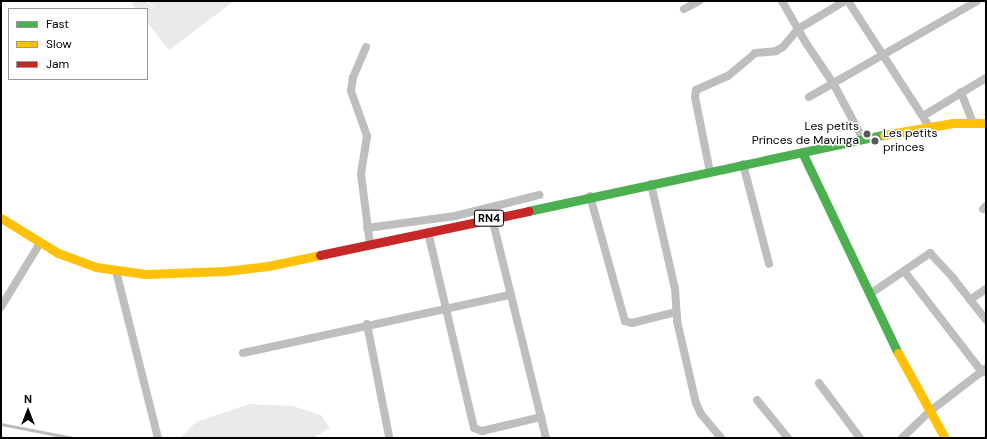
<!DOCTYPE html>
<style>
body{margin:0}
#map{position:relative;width:987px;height:439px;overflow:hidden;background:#fff;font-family:"DM Sans",sans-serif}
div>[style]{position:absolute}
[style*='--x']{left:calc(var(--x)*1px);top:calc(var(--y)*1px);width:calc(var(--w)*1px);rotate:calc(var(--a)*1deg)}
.green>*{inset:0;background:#eaeaea}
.stream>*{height:2.5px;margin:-1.25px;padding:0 1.25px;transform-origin:1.25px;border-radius:1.25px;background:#bcbcbc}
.street>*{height:8px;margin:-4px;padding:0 4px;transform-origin:4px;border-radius:4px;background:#bebebe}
.fast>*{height:9px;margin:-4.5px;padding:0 4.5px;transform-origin:4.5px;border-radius:4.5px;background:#4caf50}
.slow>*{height:9px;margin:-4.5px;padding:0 4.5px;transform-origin:4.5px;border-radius:4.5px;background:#ffc107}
.jam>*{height:9px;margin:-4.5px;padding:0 4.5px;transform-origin:4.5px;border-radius:4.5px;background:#c62828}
.dots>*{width:11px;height:11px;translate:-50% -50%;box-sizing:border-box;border:2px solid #fff;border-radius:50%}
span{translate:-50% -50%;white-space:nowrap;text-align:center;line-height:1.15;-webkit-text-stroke:3px #fff;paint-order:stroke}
.shield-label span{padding:1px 3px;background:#fff;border:1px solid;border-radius:3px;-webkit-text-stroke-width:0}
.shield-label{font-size:11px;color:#000;font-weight:700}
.poi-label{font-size:12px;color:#000}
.right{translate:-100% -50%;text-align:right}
.left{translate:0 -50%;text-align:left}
.frame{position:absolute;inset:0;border:2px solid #000;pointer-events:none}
.legend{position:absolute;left:8px;top:8px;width:140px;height:72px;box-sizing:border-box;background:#fff;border:1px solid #999;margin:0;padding:5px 7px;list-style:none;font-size:12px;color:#000}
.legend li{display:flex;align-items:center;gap:8px;height:20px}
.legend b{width:20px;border:1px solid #999}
.north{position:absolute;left:8px;top:391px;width:40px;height:40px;-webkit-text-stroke:3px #fff;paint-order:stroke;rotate:0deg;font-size:11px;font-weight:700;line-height:16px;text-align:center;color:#000}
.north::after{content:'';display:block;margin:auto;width:14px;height:18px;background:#000;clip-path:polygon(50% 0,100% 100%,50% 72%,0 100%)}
</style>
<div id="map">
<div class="green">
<i style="clip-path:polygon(130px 1px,145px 1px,156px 10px,148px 1px,234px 1px,169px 50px,147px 22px,147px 9px,136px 9px)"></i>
<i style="clip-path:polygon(250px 404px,293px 406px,321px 415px,330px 428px,313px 438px,180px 438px,196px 422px)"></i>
</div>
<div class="stream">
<i style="--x:1;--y:424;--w:73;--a:11"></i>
</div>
<div class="street">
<i style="--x:782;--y:1;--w:48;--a:60.3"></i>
<i style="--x:806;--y:43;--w:48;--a:56"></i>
<i style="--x:833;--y:83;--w:64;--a:61.8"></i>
<i style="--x:848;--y:1;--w:149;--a:57.1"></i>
<i style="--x:684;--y:9;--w:17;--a:-28"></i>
<i style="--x:366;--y:47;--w:34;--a:113"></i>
<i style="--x:353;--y:78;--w:13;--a:99"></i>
<i style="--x:351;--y:91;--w:48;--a:70.4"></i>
<i style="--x:367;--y:136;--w:38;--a:99"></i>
<i style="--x:361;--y:174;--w:71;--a:82.7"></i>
<i style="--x:961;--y:92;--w:33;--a:69"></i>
<i style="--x:809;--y:97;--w:193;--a:-29.7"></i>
<i style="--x:923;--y:116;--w:74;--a:-31.1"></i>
<i style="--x:743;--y:164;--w:103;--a:75.4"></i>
<i style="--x:710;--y:172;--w:76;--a:-101.3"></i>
<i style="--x:695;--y:97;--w:7;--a:-82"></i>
<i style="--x:696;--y:90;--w:35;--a:-24"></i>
<i style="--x:728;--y:76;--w:35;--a:-40"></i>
<i style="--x:755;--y:53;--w:21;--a:-5"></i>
<i style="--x:776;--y:51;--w:8;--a:-30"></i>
<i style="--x:783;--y:47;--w:23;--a:-50"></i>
<i style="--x:798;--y:29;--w:55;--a:-30.8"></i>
<i style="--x:651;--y:184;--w:108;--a:77.1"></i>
<i style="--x:675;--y:289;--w:32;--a:86"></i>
<i style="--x:677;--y:321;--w:84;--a:77"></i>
<i style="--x:696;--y:403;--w:12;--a:66"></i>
<i style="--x:701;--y:414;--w:31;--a:50"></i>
<i style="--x:590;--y:196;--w:130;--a:74.4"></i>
<i style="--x:625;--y:321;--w:7;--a:16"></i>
<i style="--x:632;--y:323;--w:45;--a:-14"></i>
<i style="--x:983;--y:209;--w:4;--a:-45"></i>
<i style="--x:492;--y:218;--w:227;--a:76.2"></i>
<i style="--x:367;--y:228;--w:89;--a:-7.8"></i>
<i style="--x:455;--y:216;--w:87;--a:-14"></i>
<i style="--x:428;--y:232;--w:201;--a:76.8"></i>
<i style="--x:474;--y:428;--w:9;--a:21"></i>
<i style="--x:482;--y:431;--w:61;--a:-13.3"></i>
<i style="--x:116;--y:271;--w:172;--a:75.9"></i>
<i style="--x:904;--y:271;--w:128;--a:52.3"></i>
<i style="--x:870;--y:294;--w:73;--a:-34.3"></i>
<i style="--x:930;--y:253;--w:34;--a:47"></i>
<i style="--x:953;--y:278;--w:53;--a:51.8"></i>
<i style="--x:970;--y:300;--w:19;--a:-35"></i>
<i style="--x:1;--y:307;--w:75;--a:-58.6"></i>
<i style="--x:367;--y:324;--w:114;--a:78.9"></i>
<i style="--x:243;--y:353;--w:273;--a:-12.3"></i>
<i style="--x:819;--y:383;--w:69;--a:53.3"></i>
<i style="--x:757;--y:400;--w:49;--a:50.8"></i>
<i style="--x:902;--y:438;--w:37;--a:-44"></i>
<i style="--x:929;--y:412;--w:71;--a:-37.5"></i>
</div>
<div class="fast">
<i style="--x:802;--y:152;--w:223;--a:64.5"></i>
<i style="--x:528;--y:211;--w:364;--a:-12.1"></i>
</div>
<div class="slow">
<i style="--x:884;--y:135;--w:70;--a:-9.9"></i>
<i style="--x:953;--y:123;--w:33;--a:0"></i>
<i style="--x:1;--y:218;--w:67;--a:31.6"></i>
<i style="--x:58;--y:253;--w:40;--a:20.2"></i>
<i style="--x:96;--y:267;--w:50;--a:8"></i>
<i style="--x:146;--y:274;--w:79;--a:-2.2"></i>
<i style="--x:225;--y:271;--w:43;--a:-6.6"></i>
<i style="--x:268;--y:266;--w:53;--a:-11.9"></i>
<i style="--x:898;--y:353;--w:97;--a:61.1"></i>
</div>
<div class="jam">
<i style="--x:320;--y:255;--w:213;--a:-11.9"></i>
</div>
<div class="dots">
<i style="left:867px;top:134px;background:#595959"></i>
<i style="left:875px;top:141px;background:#595959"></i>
</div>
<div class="shield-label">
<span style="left:489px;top:218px">RN4</span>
</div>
<div class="poi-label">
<span class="right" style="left:859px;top:134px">Les petits<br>Princes de Mavinga</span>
<span class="left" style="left:883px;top:141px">Les petits<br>princes</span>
</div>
<div class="frame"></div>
<ul class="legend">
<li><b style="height:5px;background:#4caf50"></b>Fast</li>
<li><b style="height:5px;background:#ffc107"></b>Slow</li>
<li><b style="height:5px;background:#c62828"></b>Jam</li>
</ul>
<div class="north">N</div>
</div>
